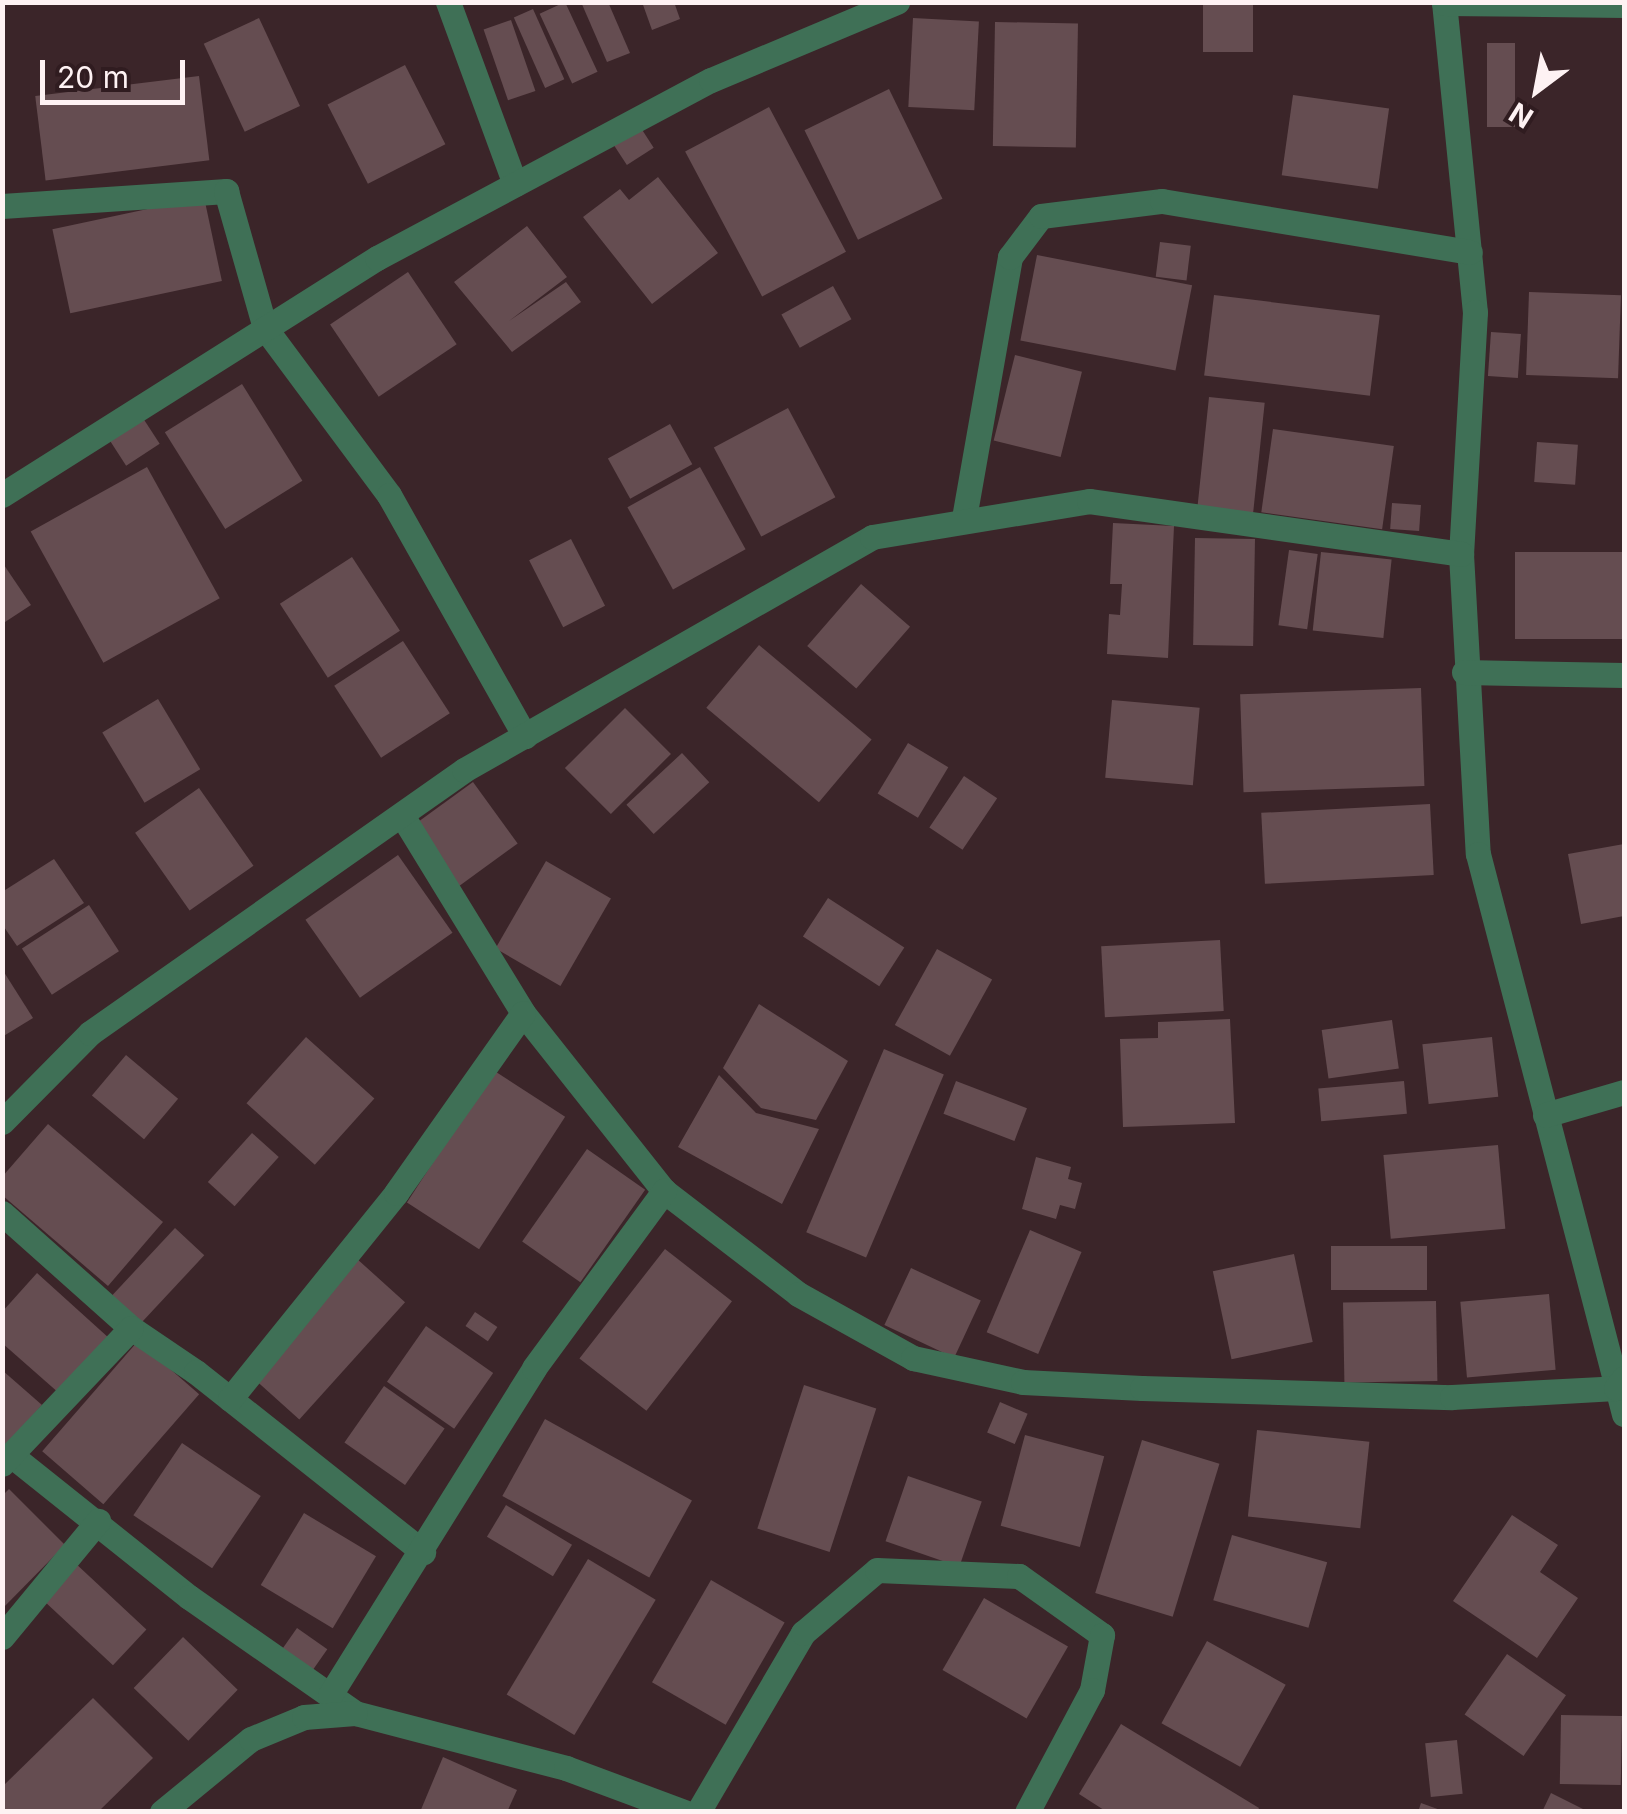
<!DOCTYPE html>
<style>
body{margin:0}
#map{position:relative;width:1627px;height:1814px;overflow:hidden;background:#3b2529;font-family:Inter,sans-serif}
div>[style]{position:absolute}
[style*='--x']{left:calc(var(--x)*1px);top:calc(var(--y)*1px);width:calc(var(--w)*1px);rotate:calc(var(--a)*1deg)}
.building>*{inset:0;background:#654d51;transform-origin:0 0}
.minor>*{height:25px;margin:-12.5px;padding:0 12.5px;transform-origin:12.5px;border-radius:12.5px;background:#3f7056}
span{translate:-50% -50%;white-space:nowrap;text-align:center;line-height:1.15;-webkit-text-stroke:8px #301c20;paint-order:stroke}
.frame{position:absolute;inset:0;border:5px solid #fef2f3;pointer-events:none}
.north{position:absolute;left:1487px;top:40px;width:100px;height:100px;-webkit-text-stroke:8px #301c20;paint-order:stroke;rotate:212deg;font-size:28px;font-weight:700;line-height:40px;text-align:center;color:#fef2f3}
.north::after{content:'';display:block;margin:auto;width:35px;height:45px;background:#fef2f3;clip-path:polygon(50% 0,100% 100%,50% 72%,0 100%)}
.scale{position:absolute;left:40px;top:60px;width:145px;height:45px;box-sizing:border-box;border:5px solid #fef2f3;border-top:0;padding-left:12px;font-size:30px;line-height:35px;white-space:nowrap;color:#fef2f3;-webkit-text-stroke:8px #301c20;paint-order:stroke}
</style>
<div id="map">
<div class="building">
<i style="left:565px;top:2px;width:77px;height:28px;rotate:65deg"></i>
<i style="clip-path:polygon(581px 2px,608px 2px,630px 53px,607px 62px)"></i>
<i style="clip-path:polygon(642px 2px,674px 2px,680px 19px,652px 30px)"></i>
<i style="left:1203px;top:2px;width:50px;height:50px"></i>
<i style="left:533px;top:9px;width:77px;height:21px;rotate:66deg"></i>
<i style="left:259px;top:18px;width:97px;height:61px;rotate:65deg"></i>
<i style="left:913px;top:18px;width:66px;height:89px;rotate:3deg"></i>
<i style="left:511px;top:20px;width:75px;height:29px;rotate:71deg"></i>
<i style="left:995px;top:22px;width:83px;height:124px;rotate:1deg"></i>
<i style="left:1487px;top:43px;width:28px;height:84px"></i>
<i style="left:405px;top:65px;width:89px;height:87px;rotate:63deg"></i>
<i style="left:199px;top:76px;width:85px;height:165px;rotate:83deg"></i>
<i style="left:889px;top:89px;width:122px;height:94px;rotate:64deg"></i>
<i style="left:1293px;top:95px;width:97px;height:81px;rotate:8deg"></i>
<i style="left:769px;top:107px;width:164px;height:95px;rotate:62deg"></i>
<i style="left:639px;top:125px;width:27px;height:32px;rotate:57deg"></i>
<i style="clip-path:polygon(658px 177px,718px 253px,652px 304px,583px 217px,620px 189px,629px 200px)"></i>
<i style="left:204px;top:197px;width:86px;height:155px;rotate:78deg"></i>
<i style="clip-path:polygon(527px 226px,567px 277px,509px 321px,566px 282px,581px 302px,512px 352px,454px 282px)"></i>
<i style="left:1160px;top:242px;width:31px;height:35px;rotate:7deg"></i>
<i style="left:1037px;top:255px;width:158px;height:87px;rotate:11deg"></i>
<i style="left:408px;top:272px;width:87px;height:94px;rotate:56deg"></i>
<i style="left:833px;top:286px;width:38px;height:59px;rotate:61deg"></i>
<i style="left:1529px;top:292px;width:92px;height:83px;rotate:2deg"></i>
<i style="left:1214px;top:295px;width:167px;height:81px;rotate:7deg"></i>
<i style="left:1491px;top:332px;width:30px;height:44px;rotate:4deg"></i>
<i style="left:1015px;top:355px;width:69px;height:88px;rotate:14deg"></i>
<i style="left:242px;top:384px;width:114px;height:91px;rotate:58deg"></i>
<i style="left:1209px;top:397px;width:56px;height:111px;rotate:6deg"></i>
<i style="left:788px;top:408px;width:101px;height:84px;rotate:62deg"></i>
<i style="left:139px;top:412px;width:38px;height:40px;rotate:57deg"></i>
<i style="left:670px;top:424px;width:46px;height:71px;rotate:61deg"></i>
<i style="left:1273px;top:429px;width:122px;height:84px;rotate:8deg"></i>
<i style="left:1537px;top:442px;width:41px;height:40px;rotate:4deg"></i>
<i style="left:147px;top:467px;width:150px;height:133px;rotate:61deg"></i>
<i style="left:700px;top:467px;width:94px;height:83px;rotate:61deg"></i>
<i style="left:1392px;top:503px;width:29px;height:26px;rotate:4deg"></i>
<i style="clip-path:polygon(1113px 523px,1174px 526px,1168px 658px,1107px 654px,1109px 614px,1120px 615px,1122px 584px,1110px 584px)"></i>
<i style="left:1195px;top:538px;width:60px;height:107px;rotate:1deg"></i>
<i style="left:571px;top:539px;width:75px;height:47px;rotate:63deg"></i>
<i style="left:1289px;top:550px;width:29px;height:76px;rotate:8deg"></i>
<i style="left:1321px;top:552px;width:71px;height:79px;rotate:6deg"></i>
<i style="left:1624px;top:552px;width:87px;height:109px;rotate:90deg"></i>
<i style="left:352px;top:557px;width:88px;height:86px;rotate:57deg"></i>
<i style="clip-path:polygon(2px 562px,31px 605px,2px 624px)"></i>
<i style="left:861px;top:584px;width:65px;height:82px;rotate:41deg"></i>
<i style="left:403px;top:641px;width:86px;height:82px;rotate:57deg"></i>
<i style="left:759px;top:645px;width:147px;height:82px;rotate:40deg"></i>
<i style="left:1421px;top:688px;width:98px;height:181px;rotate:88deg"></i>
<i style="left:158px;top:699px;width:82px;height:65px;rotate:59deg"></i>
<i style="left:1112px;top:700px;width:88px;height:78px;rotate:5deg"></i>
<i style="left:625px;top:708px;width:65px;height:85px;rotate:45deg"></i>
<i style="left:908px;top:743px;width:47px;height:59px;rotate:31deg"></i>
<i style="left:682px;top:753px;width:40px;height:76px;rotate:47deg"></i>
<i style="left:964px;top:776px;width:40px;height:62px;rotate:34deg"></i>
<i style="left:473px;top:782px;width:76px;height:74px;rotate:54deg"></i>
<i style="left:199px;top:788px;width:95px;height:78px;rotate:55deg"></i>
<i style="left:1430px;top:804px;width:71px;height:169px;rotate:87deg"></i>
<i style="clip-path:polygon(1624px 844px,1624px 916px,1581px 924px,1568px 854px)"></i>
<i style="left:398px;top:855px;width:95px;height:113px;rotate:55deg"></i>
<i style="clip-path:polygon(54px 859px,84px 903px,17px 946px,2px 924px,2px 892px)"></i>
<i style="left:546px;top:861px;width:75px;height:101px;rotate:30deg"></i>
<i style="left:828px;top:898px;width:91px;height:46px;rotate:33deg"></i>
<i style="left:89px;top:905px;width:55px;height:80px;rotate:57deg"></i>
<i style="left:1220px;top:940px;width:71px;height:119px;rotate:87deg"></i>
<i style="left:937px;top:949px;width:63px;height:87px;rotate:29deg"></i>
<i style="clip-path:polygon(2px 969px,33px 1018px,2px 1037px)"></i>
<i style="clip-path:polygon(759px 1004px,848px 1061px,816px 1120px,761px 1108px,723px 1068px)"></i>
<i style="clip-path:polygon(1230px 1019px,1235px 1123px,1123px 1127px,1120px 1039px,1158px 1038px,1158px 1022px)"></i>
<i style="left:1392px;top:1020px;width:49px;height:71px;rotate:82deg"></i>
<i style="left:306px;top:1037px;width:92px;height:89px;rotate:42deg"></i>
<i style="left:1492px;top:1037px;width:60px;height:70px;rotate:84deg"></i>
<i style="left:884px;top:1049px;width:65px;height:199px;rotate:23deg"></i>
<i style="left:126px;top:1055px;width:68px;height:53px;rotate:40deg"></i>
<i style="left:493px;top:1070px;width:86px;height:158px;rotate:33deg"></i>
<i style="clip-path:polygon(719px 1075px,756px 1113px,819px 1129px,782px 1204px,678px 1147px)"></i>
<i style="left:956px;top:1081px;width:76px;height:35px;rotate:21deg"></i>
<i style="left:1404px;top:1081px;width:33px;height:86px;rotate:85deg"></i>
<i style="clip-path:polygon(48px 1124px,163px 1222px,108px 1286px,2px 1195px,2px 1177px)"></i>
<i style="left:252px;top:1133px;width:36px;height:66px;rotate:42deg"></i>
<i style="left:1498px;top:1145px;width:84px;height:115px;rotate:85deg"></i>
<i style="left:587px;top:1149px;width:71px;height:113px;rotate:35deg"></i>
<i style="clip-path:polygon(1036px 1157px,1071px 1167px,1068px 1179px,1082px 1183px,1075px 1209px,1060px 1205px,1056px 1219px,1022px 1209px)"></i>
<i style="left:175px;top:1228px;width:40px;height:95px;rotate:43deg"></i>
<i style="left:1030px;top:1230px;width:56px;height:111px;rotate:23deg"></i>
<i style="left:1427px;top:1246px;width:44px;height:96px;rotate:90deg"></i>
<i style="left:665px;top:1249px;width:85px;height:139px;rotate:38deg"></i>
<i style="left:1294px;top:1254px;width:90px;height:83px;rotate:78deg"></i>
<i style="left:356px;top:1258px;width:66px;height:158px;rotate:42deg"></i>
<i style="left:911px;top:1268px;width:77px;height:63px;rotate:25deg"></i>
<i style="clip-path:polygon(37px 1273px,110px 1339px,60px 1394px,2px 1343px,2px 1312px)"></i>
<i style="left:1549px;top:1294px;width:76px;height:89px;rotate:85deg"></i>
<i style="left:1436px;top:1301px;width:80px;height:93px;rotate:89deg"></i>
<i style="left:475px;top:1312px;width:27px;height:17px;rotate:34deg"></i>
<i style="left:426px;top:1326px;width:82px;height:68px;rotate:35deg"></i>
<i style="left:138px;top:1341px;width:81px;height:146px;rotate:41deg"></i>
<i style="clip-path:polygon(2px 1370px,42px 1405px,2px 1450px)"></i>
<i style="left:804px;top:1385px;width:76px;height:151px;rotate:18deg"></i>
<i style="left:384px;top:1386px;width:74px;height:69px;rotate:35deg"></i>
<i style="left:1000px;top:1402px;width:30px;height:33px;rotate:23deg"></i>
<i style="left:545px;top:1419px;width:168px;height:88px;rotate:29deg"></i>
<i style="left:1257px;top:1430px;width:113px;height:87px;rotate:6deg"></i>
<i style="left:1025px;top:1435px;width:82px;height:94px;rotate:15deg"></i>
<i style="left:1142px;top:1440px;width:81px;height:160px;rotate:17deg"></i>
<i style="left:182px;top:1443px;width:95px;height:87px;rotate:34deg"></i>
<i style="left:908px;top:1476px;width:78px;height:69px;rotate:19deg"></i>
<i style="clip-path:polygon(9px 1489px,65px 1545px,2px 1609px,2px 1496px)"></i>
<i style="left:506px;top:1505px;width:77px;height:37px;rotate:31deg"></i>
<i style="left:304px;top:1513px;width:84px;height:84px;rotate:31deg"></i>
<i style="clip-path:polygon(1512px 1515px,1558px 1545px,1540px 1572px,1578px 1598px,1537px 1658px,1453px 1601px)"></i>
<i style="left:1232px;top:1535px;width:99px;height:68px;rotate:16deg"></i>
<i style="left:588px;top:1559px;width:79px;height:158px;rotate:31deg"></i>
<i style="left:74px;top:1562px;width:99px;height:49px;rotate:43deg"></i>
<i style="left:711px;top:1580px;width:85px;height:118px;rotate:30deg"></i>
<i style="left:984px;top:1598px;width:97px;height:83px;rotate:30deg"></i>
<i style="left:297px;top:1628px;width:37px;height:29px;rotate:35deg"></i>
<i style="left:183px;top:1637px;width:76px;height:71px;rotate:44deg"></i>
<i style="left:1207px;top:1641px;width:90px;height:94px;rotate:29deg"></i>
<i style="left:1507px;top:1654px;width:72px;height:74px;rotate:35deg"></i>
<i style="clip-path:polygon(93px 1698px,153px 1758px,98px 1812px,2px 1812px,2px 1787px)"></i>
<i style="left:1561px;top:1715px;width:61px;height:69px;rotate:1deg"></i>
<i style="clip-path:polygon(1121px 1724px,1259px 1808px,1257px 1812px,1107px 1812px,1079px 1794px)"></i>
<i style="left:1457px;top:1740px;width:54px;height:32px;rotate:84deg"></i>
<i style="clip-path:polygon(443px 1757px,517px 1790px,507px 1812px,420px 1812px)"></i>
<i style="clip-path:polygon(1551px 1793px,1583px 1809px,1582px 1812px,1542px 1812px)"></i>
<i style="clip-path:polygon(1421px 1803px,1443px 1811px,1443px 1812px,1418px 1812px)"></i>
</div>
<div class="minor">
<i style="--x:448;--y:2;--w:194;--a:69.8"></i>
<i style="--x:1444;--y:2;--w:312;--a:84.3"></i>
<i style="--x:1475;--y:312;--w:242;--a:93.3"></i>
<i style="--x:1461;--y:554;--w:300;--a:86.8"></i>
<i style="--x:1478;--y:854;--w:579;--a:75.39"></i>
<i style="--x:1444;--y:3;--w:180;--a:0.6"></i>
<i style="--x:2;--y:206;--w:225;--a:-3.8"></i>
<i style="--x:226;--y:191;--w:142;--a:74.1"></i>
<i style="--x:265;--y:328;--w:208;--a:53.4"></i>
<i style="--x:389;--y:495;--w:277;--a:60.6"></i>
<i style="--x:2;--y:495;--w:444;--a:-32.3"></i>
<i style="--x:377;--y:258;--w:378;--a:-28.1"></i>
<i style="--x:711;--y:80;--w:202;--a:-22.8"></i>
<i style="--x:964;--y:518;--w:265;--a:-80"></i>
<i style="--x:1010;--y:257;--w:51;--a:-52.9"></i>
<i style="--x:1041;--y:216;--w:122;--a:-7.1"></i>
<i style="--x:1162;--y:201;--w:312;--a:9.4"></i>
<i style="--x:1464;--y:672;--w:160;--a:1.1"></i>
<i style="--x:403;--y:817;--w:230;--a:58.5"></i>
<i style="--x:523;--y:1013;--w:227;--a:51.6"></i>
<i style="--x:664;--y:1191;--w:169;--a:37.5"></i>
<i style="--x:798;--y:1294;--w:132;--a:29.1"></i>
<i style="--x:913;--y:1358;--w:113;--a:12.3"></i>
<i style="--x:1023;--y:1382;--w:119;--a:2.9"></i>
<i style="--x:1142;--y:1388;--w:310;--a:1.7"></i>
<i style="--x:1452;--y:1397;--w:164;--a:-3.1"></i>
<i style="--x:1616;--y:1388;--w:13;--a:-51"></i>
<i style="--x:1545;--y:1115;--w:82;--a:-16.2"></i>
<i style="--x:2;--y:1122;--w:125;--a:-45.3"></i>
<i style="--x:90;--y:1033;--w:457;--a:-35.1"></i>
<i style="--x:464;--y:770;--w:470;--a:-29.7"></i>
<i style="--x:872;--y:537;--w:220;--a:-9.4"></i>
<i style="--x:1089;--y:501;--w:376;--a:8.1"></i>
<i style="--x:2;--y:1213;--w:173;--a:41.7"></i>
<i style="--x:131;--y:1328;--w:78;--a:34.1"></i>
<i style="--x:196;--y:1372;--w:290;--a:38.4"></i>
<i style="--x:230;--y:1399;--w:265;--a:-51.1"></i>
<i style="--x:396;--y:1193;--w:220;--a:-54.8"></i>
<i style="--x:11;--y:1455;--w:228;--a:38.6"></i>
<i style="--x:189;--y:1597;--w:203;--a:34.9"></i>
<i style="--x:355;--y:1713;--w:218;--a:14.6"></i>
<i style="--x:566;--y:1768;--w:126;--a:20.4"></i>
<i style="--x:2;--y:1464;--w:187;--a:-46.5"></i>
<i style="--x:2;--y:1637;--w:151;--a:-50.4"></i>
<i style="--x:330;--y:1695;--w:385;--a:-58"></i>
<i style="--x:534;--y:1368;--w:220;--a:-53.7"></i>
<i style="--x:162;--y:1812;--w:115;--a:-39.4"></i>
<i style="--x:251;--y:1739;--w:57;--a:-22.5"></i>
<i style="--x:304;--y:1717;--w:51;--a:-4.5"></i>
<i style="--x:698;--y:1812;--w:208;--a:-59.6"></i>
<i style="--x:803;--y:1633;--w:97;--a:-40.4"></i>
<i style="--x:877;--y:1570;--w:142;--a:2.4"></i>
<i style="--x:1019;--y:1576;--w:102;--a:35.4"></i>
<i style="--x:1102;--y:1635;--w:56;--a:100.3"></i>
<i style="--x:1092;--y:1690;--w:138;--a:118"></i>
</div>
<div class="frame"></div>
<div class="north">N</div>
<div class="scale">20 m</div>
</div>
